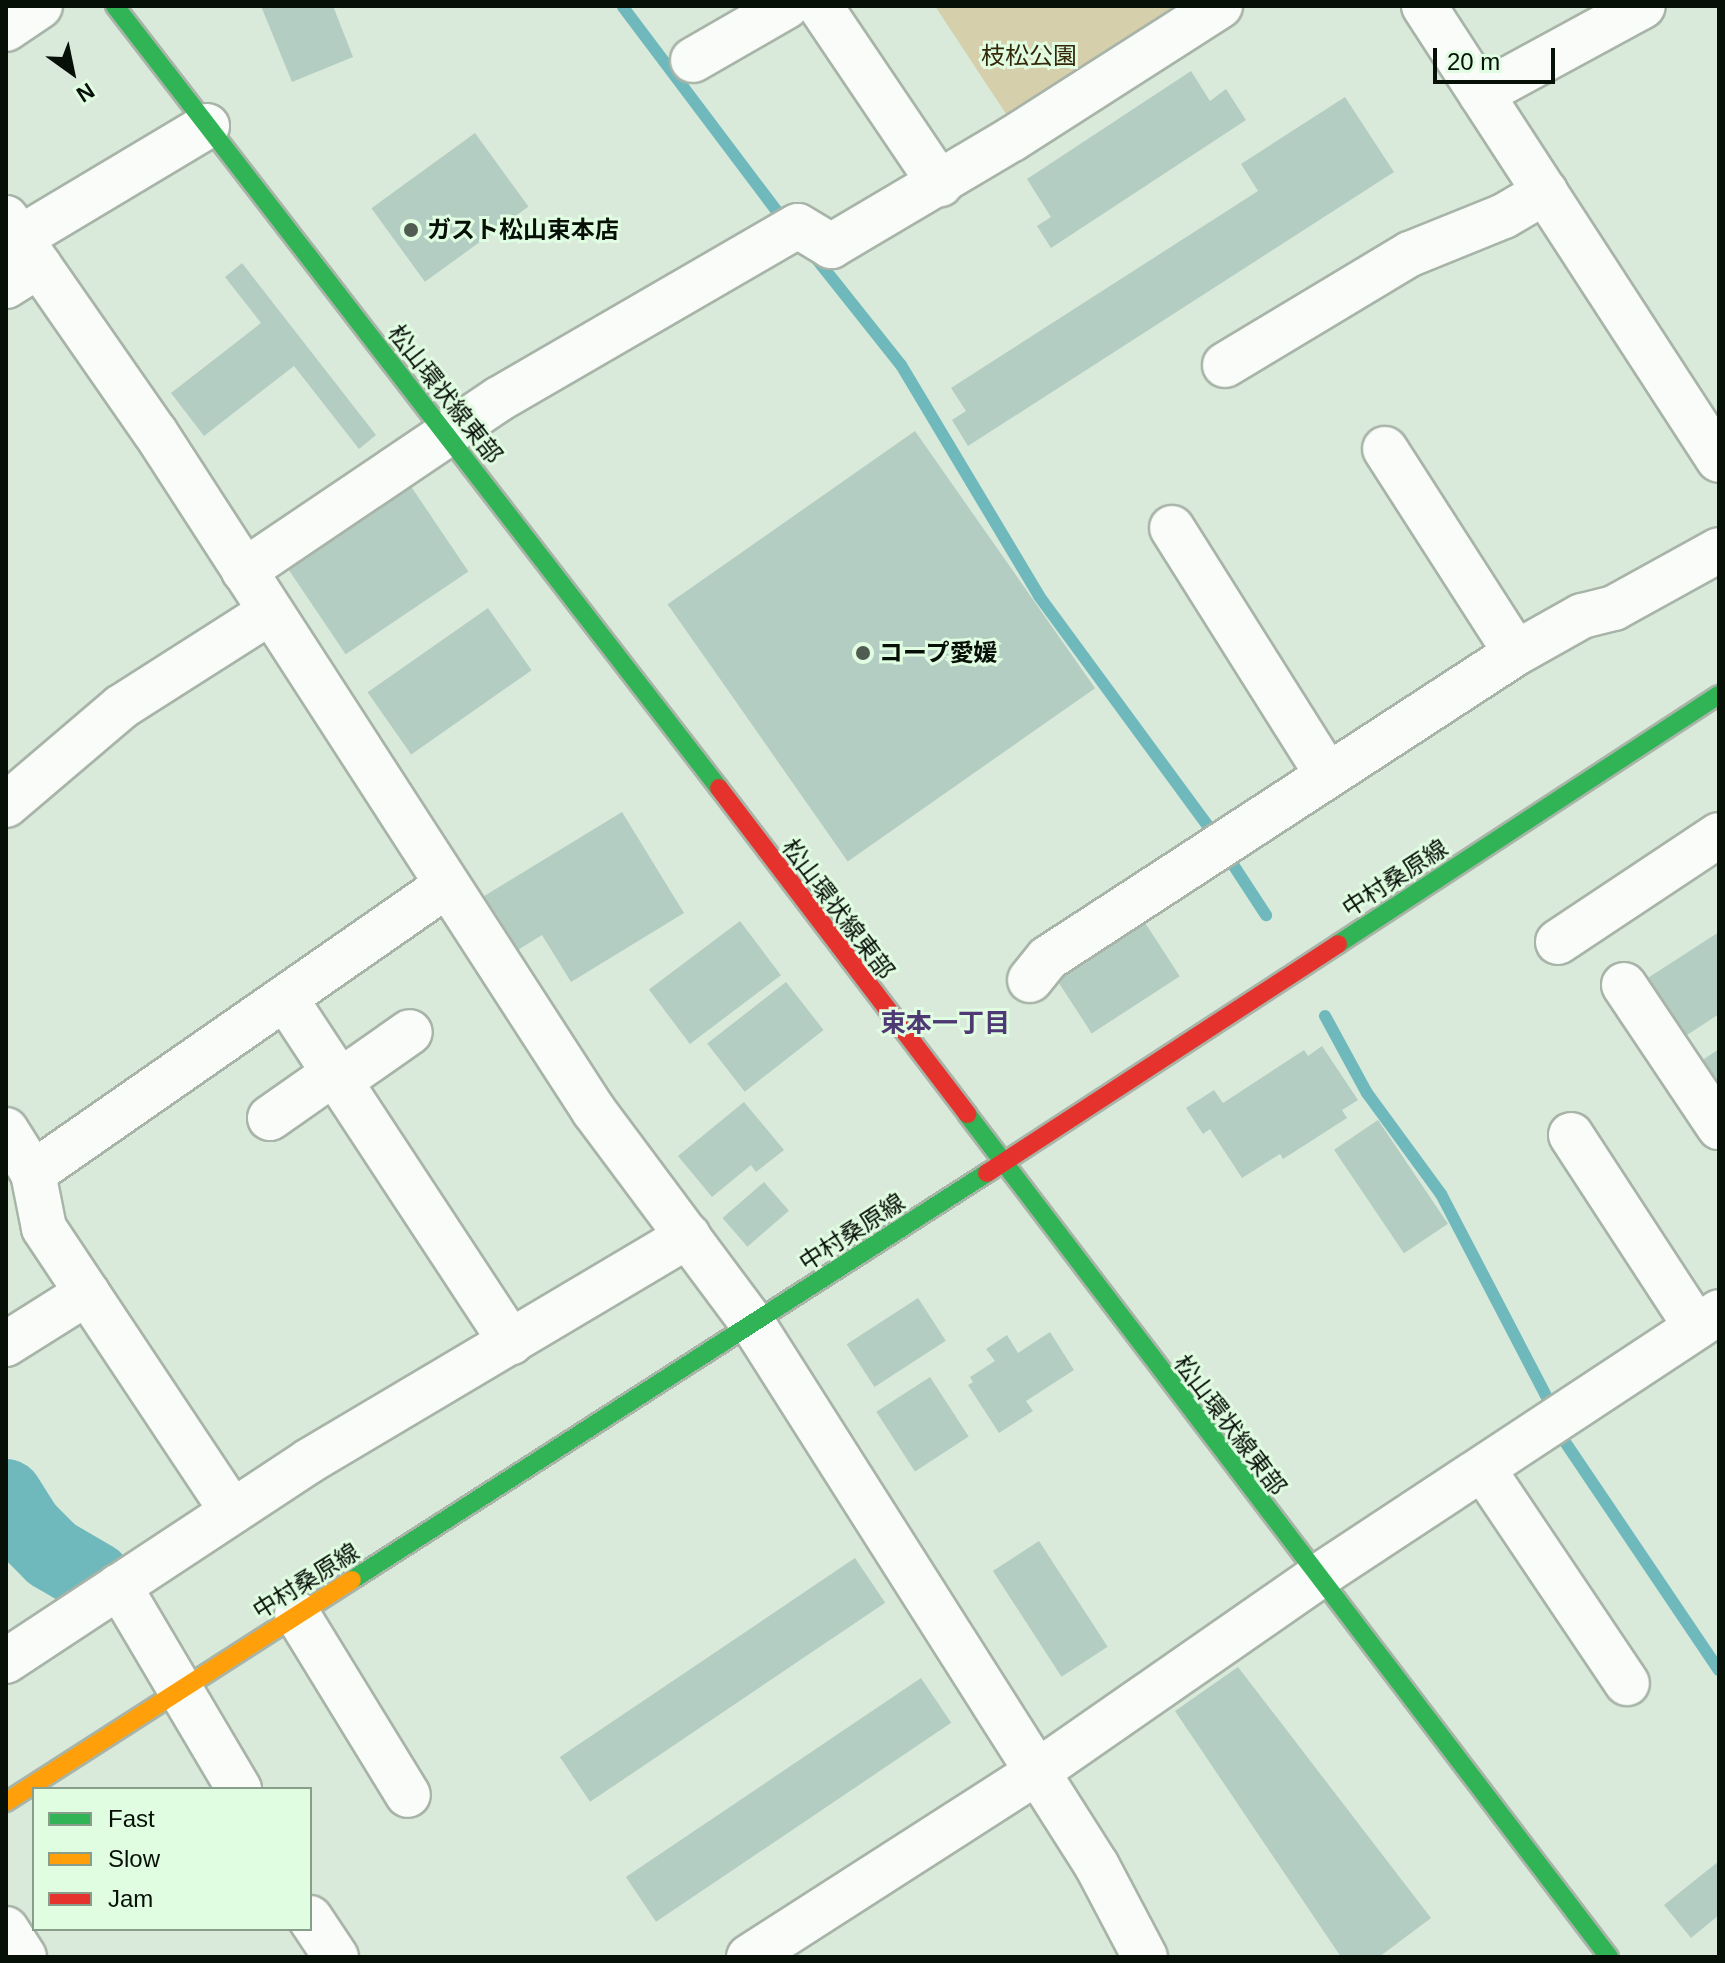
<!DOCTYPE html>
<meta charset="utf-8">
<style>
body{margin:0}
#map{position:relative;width:1725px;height:1963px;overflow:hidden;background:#d9e9da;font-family:Arial,"Noto Sans JP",sans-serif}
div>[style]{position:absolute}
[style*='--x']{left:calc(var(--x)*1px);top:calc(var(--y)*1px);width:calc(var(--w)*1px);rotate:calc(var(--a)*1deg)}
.green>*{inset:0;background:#d6cfac}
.stream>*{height:12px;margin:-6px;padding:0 6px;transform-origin:6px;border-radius:6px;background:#6fb9bd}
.river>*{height:74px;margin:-37px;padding:0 37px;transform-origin:37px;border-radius:37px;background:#6fb9bd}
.building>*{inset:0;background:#b4cdc2;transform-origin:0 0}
.roads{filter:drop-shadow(2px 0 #a8b4a8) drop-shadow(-2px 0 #a8b4a8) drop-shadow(0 2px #a8b4a8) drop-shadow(0 -2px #a8b4a8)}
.street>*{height:44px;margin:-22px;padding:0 22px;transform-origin:22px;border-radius:22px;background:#f9fcf9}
.fast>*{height:18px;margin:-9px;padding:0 9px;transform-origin:9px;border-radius:9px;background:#30b455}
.slow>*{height:18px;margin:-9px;padding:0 9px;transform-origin:9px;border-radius:9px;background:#ff9f0a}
.jam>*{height:18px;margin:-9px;padding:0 9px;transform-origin:9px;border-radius:9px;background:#e5322d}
.dots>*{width:22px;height:22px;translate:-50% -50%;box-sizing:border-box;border:4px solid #e0fce1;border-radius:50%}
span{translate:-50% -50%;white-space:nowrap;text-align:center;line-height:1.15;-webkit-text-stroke:6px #e0fce1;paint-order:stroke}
.park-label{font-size:24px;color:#352809}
.poi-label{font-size:24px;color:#071007;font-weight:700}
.left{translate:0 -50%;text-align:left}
.street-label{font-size:24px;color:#071007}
.neighbourhood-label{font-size:26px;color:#4f3975;font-weight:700}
.frame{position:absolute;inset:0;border:8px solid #071007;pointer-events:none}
.legend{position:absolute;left:32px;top:1787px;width:280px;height:144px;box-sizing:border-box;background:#e0fce1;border:2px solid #899e8a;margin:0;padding:10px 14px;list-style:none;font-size:24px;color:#071007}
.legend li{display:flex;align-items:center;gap:16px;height:40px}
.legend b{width:40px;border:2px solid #899e8a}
.north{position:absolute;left:32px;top:32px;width:80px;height:80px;-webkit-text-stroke:6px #e0fce1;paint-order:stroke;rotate:147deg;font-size:22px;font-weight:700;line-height:32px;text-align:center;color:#071007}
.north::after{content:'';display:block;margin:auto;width:28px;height:36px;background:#071007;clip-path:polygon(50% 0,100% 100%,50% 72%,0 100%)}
.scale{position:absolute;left:1433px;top:48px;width:122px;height:36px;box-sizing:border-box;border:4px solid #071007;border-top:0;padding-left:10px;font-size:24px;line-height:28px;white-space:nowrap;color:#071007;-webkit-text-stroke:6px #e0fce1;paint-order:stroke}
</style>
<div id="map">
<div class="green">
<i style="clip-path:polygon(935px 6px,1175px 6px,1181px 15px,1014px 126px)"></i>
</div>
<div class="stream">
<i style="--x:623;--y:7;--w:261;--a:53"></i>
<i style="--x:815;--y:257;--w:138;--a:51.5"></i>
<i style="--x:901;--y:365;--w:269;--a:59.1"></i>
<i style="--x:1039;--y:596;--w:289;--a:53.7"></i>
<i style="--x:1230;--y:860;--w:66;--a:56.8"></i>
<i style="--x:1325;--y:1016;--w:88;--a:61.4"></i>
<i style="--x:1367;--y:1093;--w:125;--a:53.8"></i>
<i style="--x:1441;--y:1194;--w:236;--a:62.5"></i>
<i style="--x:1561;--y:1436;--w:282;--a:56"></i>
</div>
<div class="river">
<i style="--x:6;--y:1496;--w:38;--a:58"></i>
<i style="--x:26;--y:1528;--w:37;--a:45"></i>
<i style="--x:52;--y:1554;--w:50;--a:30.2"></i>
</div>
<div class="building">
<i style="clip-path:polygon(261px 6px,333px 6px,353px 57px,292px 82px)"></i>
<i style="clip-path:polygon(1191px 71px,1210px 101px,1226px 89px,1246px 120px,1051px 248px,1037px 226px,1051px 217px,1027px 179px)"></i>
<i style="clip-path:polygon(1345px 97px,1394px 172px,968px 446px,952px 420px,966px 411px,951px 388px,1258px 191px,1241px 164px)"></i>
<i style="left:475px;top:133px;width:91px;height:128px;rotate:54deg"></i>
<i style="clip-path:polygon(242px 263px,376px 435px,359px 449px,294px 366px,204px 436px,171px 393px,261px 323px,225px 277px)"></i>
<i style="left:915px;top:431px;width:314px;height:302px;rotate:55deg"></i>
<i style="left:408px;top:482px;width:108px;height:148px;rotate:56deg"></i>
<i style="left:488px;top:608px;width:76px;height:147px;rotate:55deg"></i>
<i style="clip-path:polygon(622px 812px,684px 913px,571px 982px,542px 935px,513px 953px,481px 898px)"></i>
<i style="left:1140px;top:915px;width:73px;height:105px;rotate:57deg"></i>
<i style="left:740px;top:921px;width:68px;height:114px;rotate:53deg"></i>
<i style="clip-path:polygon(1719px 932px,1719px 1014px,1678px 1041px,1640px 983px)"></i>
<i style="left:786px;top:982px;width:61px;height:100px;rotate:52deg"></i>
<i style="clip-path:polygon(1322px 1046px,1358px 1100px,1342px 1110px,1347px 1118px,1283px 1159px,1280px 1154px,1242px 1178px,1210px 1129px,1203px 1134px,1186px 1108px,1214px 1090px,1223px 1103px,1304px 1050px,1308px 1056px)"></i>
<i style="clip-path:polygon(1719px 1049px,1719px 1102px,1695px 1065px)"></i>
<i style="clip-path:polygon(744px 1102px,784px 1150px,756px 1172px,751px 1165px,712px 1197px,678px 1156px)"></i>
<i style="left:1378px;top:1120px;width:125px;height:53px;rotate:56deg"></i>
<i style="left:764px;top:1182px;width:38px;height:55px;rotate:49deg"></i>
<i style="left:918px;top:1298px;width:51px;height:85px;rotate:57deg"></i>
<i style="clip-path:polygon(1050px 1332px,1074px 1370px,1026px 1401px,1033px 1411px,999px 1433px,968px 1385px,973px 1382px,970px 1377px,995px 1361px,986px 1349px,1007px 1335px,1018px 1353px)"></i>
<i style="left:930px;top:1377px;width:71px;height:64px;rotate:57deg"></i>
<i style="left:1039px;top:1541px;width:126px;height:55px;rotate:57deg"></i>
<i style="left:855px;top:1558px;width:54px;height:356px;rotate:56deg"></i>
<i style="clip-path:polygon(1238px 1667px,1431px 1918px,1379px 1957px,1341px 1957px,1175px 1711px)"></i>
<i style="left:921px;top:1678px;width:54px;height:356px;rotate:56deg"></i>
<i style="clip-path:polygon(1719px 1861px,1719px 1915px,1691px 1938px,1664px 1905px)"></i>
</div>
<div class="roads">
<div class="street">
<i style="--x:820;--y:6;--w:215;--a:56"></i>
<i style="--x:1424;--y:6;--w:541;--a:56.99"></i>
<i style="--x:6;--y:29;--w:41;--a:-34.1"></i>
<i style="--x:693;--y:60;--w:108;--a:-29.9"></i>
<i style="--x:1481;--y:94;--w:184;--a:-28.5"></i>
<i style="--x:6;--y:218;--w:261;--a:55.2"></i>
<i style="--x:155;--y:432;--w:809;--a:57.12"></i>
<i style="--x:594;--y:1111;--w:266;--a:53.3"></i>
<i style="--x:753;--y:1324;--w:642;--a:57.6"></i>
<i style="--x:1097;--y:1866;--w:103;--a:62.2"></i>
<i style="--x:20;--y:238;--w:218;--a:-30.9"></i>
<i style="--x:6;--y:286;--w:39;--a:-32"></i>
<i style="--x:1225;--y:365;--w:216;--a:-31"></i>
<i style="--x:1410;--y:254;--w:101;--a:-22"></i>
<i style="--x:1504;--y:216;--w:48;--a:-30.3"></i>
<i style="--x:1385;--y:449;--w:242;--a:57.3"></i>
<i style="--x:1172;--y:528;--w:291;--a:57.8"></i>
<i style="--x:244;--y:571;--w:308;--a:-34"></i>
<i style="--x:499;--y:399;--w:345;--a:-30.1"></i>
<i style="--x:798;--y:226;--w:39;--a:31"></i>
<i style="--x:831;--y:246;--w:210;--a:-30.6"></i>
<i style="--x:1012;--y:139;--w:247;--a:-32.6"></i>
<i style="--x:6;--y:805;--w:151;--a:-40.4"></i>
<i style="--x:121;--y:707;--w:177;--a:-32.5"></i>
<i style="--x:1558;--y:942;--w:193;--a:-33.6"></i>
<i style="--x:1030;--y:980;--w:28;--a:-51"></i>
<i style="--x:1048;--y:958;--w:559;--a:-33.09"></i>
<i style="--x:1516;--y:653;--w:76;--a:-29.3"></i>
<i style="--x:1582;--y:616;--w:33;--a:-14"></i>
<i style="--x:1614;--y:608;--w:120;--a:-28.9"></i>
<i style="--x:1624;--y:985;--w:171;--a:56.2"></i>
<i style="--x:285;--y:998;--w:412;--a:56.7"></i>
<i style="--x:340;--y:1081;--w:85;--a:-35"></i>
<i style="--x:270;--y:1118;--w:78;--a:-35.1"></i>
<i style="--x:6;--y:1130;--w:51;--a:57.9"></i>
<i style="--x:1571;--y:1135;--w:229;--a:56.9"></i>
<i style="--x:6;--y:1344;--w:96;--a:-32.2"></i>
<i style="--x:1483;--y:1469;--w:258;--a:56.1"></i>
<i style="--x:232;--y:1511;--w:340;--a:-123.6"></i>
<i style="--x:44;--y:1228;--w:56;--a:-101.3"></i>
<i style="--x:33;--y:1173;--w:504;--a:-34.82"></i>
<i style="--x:119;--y:1586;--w:236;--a:59.4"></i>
<i style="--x:297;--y:1614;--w:212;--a:58.5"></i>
<i style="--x:6;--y:1661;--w:363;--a:-33.4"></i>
<i style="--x:309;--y:1461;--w:441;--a:-30.7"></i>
<i style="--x:310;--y:1918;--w:47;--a:56.3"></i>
<i style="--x:6;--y:1929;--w:33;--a:57"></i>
<i style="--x:749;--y:1957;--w:342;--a:-32.7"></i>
<i style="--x:1037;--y:1772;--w:340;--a:-34.8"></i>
<i style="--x:1316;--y:1578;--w:483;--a:-33.4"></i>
</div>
<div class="fast">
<i style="--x:115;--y:6;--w:988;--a:52.32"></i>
<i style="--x:1338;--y:944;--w:455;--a:-33.2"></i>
<i style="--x:967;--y:1114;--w:1060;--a:52.71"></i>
<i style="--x:352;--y:1580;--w:754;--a:-32.66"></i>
</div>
<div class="slow">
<i style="--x:6;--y:1802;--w:411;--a:-32.7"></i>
</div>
<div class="jam">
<i style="--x:719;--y:788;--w:410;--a:52.7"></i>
<i style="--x:987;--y:1173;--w:419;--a:-33.1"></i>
</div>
</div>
<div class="dots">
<i style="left:411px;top:230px;background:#505c51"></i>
<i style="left:863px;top:653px;background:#505c51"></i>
</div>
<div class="park-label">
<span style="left:1029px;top:56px">枝松公園</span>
</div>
<div class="poi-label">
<span class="left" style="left:427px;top:230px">ガスト松山束本店</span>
<span class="left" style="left:879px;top:653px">コープ愛媛</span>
</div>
<div class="street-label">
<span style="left:445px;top:394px;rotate:52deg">松山環状線東部</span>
<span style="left:1395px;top:878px;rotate:-33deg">中村桑原線</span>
<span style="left:838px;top:909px;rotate:53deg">松山環状線東部</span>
<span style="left:852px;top:1232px;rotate:-33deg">中村桑原線</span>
<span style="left:1230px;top:1425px;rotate:53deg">松山環状線東部</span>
<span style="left:306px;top:1581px;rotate:-32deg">中村桑原線</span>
</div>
<div class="neighbourhood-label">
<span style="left:945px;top:1024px">束本一丁目</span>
</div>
<div class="frame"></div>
<ul class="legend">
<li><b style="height:10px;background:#30b455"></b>Fast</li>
<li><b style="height:10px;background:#ff9f0a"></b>Slow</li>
<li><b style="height:10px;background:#e5322d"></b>Jam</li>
</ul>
<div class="north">N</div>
<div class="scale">20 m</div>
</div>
